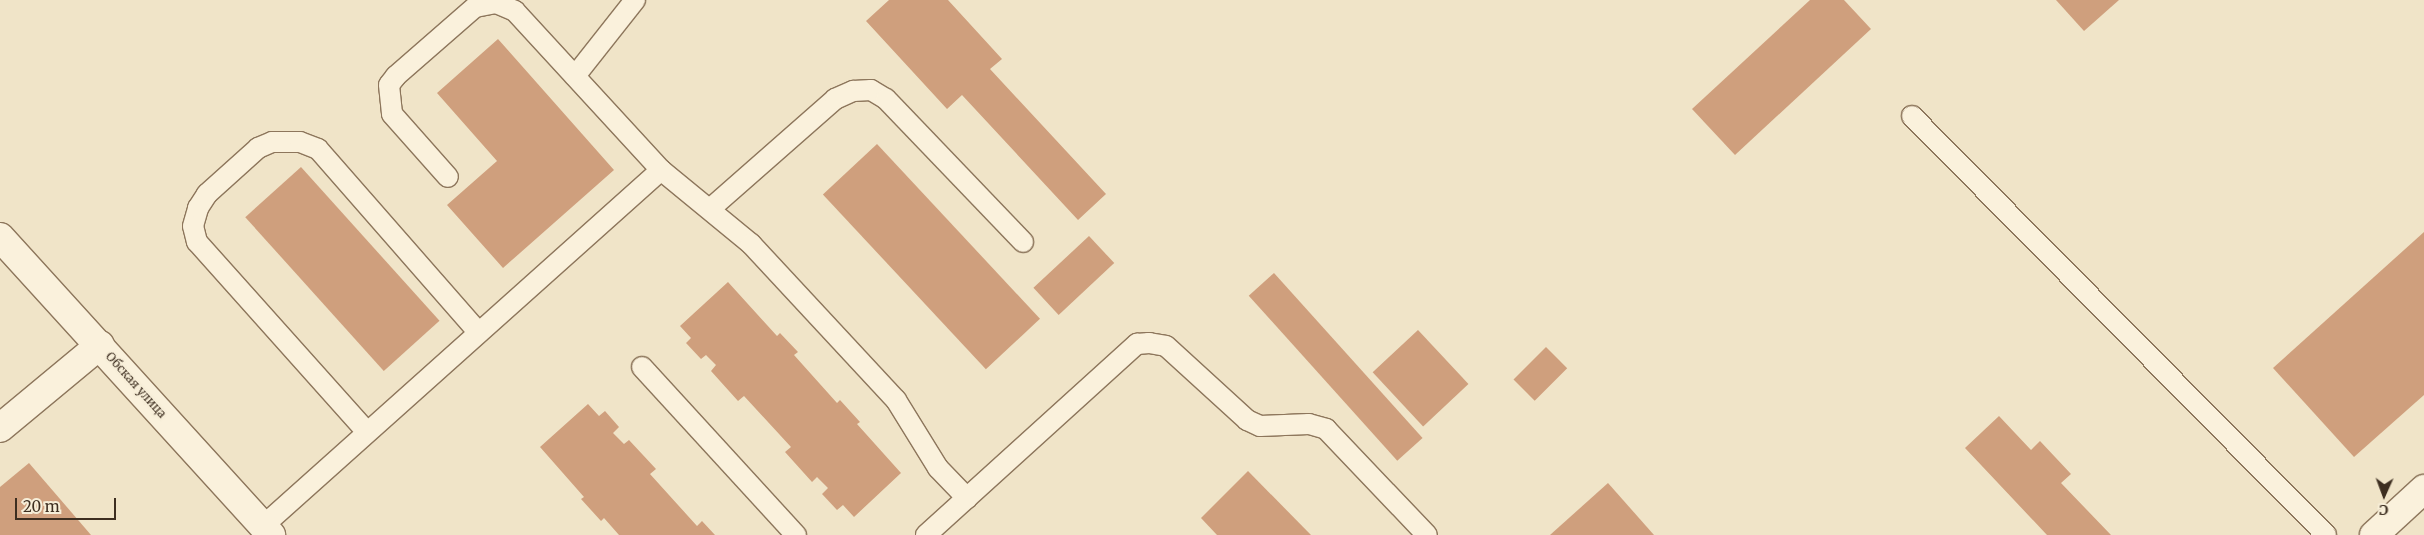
<!DOCTYPE html>
<meta charset="utf-8">
<style>
body{margin:0}
#map{position:relative;width:2424px;height:535px;overflow:hidden;background:#f0e4c8;font-family:Merriweather,serif}
div>[style]{position:absolute}
[style*='--x']{left:calc(var(--x)*1px);top:calc(var(--y)*1px);width:calc(var(--w)*1px);rotate:calc(var(--a)*1deg)}
.building>*{inset:0;background:#cf9f7d;transform-origin:0 0}
.roads{filter:drop-shadow(1px 0 #8d765c) drop-shadow(-1px 0 #8d765c) drop-shadow(0 1px #8d765c) drop-shadow(0 -1px #8d765c)}
.lane>*{height:20px;margin:-10px;padding:0 10px;transform-origin:10px;border-radius:10px;background:#faf1dc}
.street>*{height:28px;margin:-14px;padding:0 14px;transform-origin:14px;border-radius:14px;background:#faf1dc}
.secondary>*{height:28px;margin:-14px;padding:0 14px;transform-origin:14px;border-radius:14px;background:#faf1dc}
span{translate:-50% -50%;white-space:nowrap;text-align:center;line-height:1.15;-webkit-text-stroke:4.5px #f7eed8;paint-order:stroke}
.street-label{font-size:12px;color:#3d2e20}
.north{position:absolute;left:2359px;top:470px;width:50px;height:50px;-webkit-text-stroke:4px #f7eed8;paint-order:stroke;rotate:182deg;font-size:14px;font-weight:700;line-height:20px;text-align:center;color:#3d2e20}
.north::after{content:'';display:block;margin:auto;width:18px;height:22px;background:#3d2e20;clip-path:polygon(50% 0,100% 100%,50% 72%,0 100%)}
.scale{position:absolute;left:15px;top:498px;width:101px;height:22px;box-sizing:border-box;border:2px solid #3d2e20;border-top:0;padding-left:6px;font-size:15px;line-height:18px;white-space:nowrap;color:#3d2e20;-webkit-text-stroke:4px #f7eed8;paint-order:stroke}
</style>
<div id="map">
<div class="building">
<i style="clip-path:polygon(889px 0,948px 0,1002px 59px,990px 69px,1106px 194px,1078px 220px,962px 95px,947px 109px,866px 21px)"></i>
<i style="clip-path:polygon(1810px 0,1844px 0,1871px 29px,1735px 155px,1692px 109px)"></i>
<i style="clip-path:polygon(2056px 0,2119px 0,2084px 31px)"></i>
<i style="clip-path:polygon(498px 39px,614px 170px,503px 268px,447px 205px,497px 161px,437px 93px)"></i>
<i style="left:877px;top:144px;width:239px;height:74px;rotate:47deg"></i>
<i style="left:301px;top:167px;width:207px;height:75px;rotate:48deg"></i>
<i style="clip-path:polygon(2424px 232px,2424px 395px,2354px 457px,2273px 368px)"></i>
<i style="left:1089px;top:236px;width:37px;height:76px;rotate:47deg"></i>
<i style="left:1274px;top:273px;width:222px;height:34px;rotate:48deg"></i>
<i style="clip-path:polygon(728px 282px,777px 336px,780px 333px,798px 352px,794px 355px,837px 403px,840px 400px,860px 422px,857px 424px,901px 473px,854px 517px,843px 505px,837px 510px,822px 494px,828px 488px,817px 477px,812px 482px,785px 452px,791px 447px,744px 396px,738px 401px,711px 371px,716px 365px,706px 355px,701px 359px,686px 343px,691px 338px,680px 326px)"></i>
<i style="left:1418px;top:330px;width:74px;height:62px;rotate:47deg"></i>
<i style="left:1546px;top:347px;width:30px;height:46px;rotate:45deg"></i>
<i style="clip-path:polygon(588px 404px,599px 416px,605px 411px,619px 427px,613px 433px,624px 444px,629px 440px,656px 469px,650px 474px,697px 526px,702px 521px,715px 535px,619px 535px,604px 518px,601px 521px,581px 499px,584px 497px,540px 447px)"></i>
<i style="clip-path:polygon(1999px 416px,2031px 450px,2040px 441px,2071px 474px,2061px 483px,2111px 535px,2047px 535px,1965px 448px)"></i>
<i style="clip-path:polygon(29px 463px,91px 535px,0 535px,0 487px)"></i>
<i style="clip-path:polygon(1248px 471px,1311px 535px,1217px 535px,1201px 518px)"></i>
<i style="clip-path:polygon(1608px 483px,1654px 535px,1550px 535px)"></i>
</div>
<div class="roads">
<div class="lane">
<i style="--x:575;--y:76;--w:97;--a:-51.7"></i>
<i style="--x:1912;--y:116;--w:589;--a:45.34"></i>
<i style="--x:661;--y:170;--w:117;--a:39.4"></i>
<i style="--x:751;--y:244;--w:213;--a:47.1"></i>
<i style="--x:896;--y:400;--w:80;--a:58.3"></i>
<i style="--x:938;--y:468;--w:42;--a:46"></i>
<i style="--x:710;--y:209;--w:167;--a:-41.3"></i>
<i style="--x:835;--y:99;--w:20;--a:-24"></i>
<i style="--x:853;--y:91;--w:18;--a:-3"></i>
<i style="--x:871;--y:90;--w:17;--a:31"></i>
<i style="--x:886;--y:99;--w:198;--a:46.2"></i>
<i style="--x:642;--y:367;--w:228;--a:47.5"></i>
<i style="--x:367;--y:432;--w:255;--a:-131.8"></i>
<i style="--x:197;--y:242;--w:16;--a:-104"></i>
<i style="--x:193;--y:226;--w:19;--a:-74"></i>
<i style="--x:198;--y:208;--w:17;--a:-57"></i>
<i style="--x:207;--y:194;--w:69;--a:-42"></i>
<i style="--x:258;--y:148;--w:15;--a:-23"></i>
<i style="--x:272;--y:142;--w:28;--a:0"></i>
<i style="--x:300;--y:142;--w:19;--a:21"></i>
<i style="--x:318;--y:149;--w:243;--a:48.8"></i>
<i style="--x:263;--y:526;--w:534;--a:-41.81"></i>
<i style="--x:661;--y:170;--w:216;--a:-132.6"></i>
<i style="--x:515;--y:11;--w:21;--a:-157"></i>
<i style="--x:496;--y:3;--w:21;--a:169"></i>
<i style="--x:475;--y:7;--w:105;--a:138.9"></i>
<i style="--x:396;--y:76;--w:11;--a:128"></i>
<i style="--x:389;--y:85;--w:29;--a:84"></i>
<i style="--x:392;--y:114;--w:84;--a:48.4"></i>
<i style="--x:926;--y:535;--w:285;--a:-42.2"></i>
<i style="--x:1137;--y:344;--w:12;--a:-5"></i>
<i style="--x:1149;--y:343;--w:17;--a:10"></i>
<i style="--x:1166;--y:346;--w:110;--a:42.4"></i>
<i style="--x:1247;--y:420;--w:14;--a:25"></i>
<i style="--x:1260;--y:426;--w:49;--a:-2.3"></i>
<i style="--x:1309;--y:424;--w:18;--a:16"></i>
<i style="--x:1326;--y:429;--w:146;--a:46.4"></i>
</div>
<div class="street">
<i style="--x:0;--y:428;--w:130;--a:-39.7"></i>
</div>
<div class="secondary">
<i style="--x:0;--y:237;--w:403;--a:47.7"></i>
<i style="--x:2374;--y:535;--w:68;--a:-42.6"></i>
</div>
</div>
<div class="street-label">
<span style="left:136px;top:385px;rotate:48deg">Обская улица</span>
</div>
<div class="north">С</div>
<div class="scale">20 m</div>
</div>
